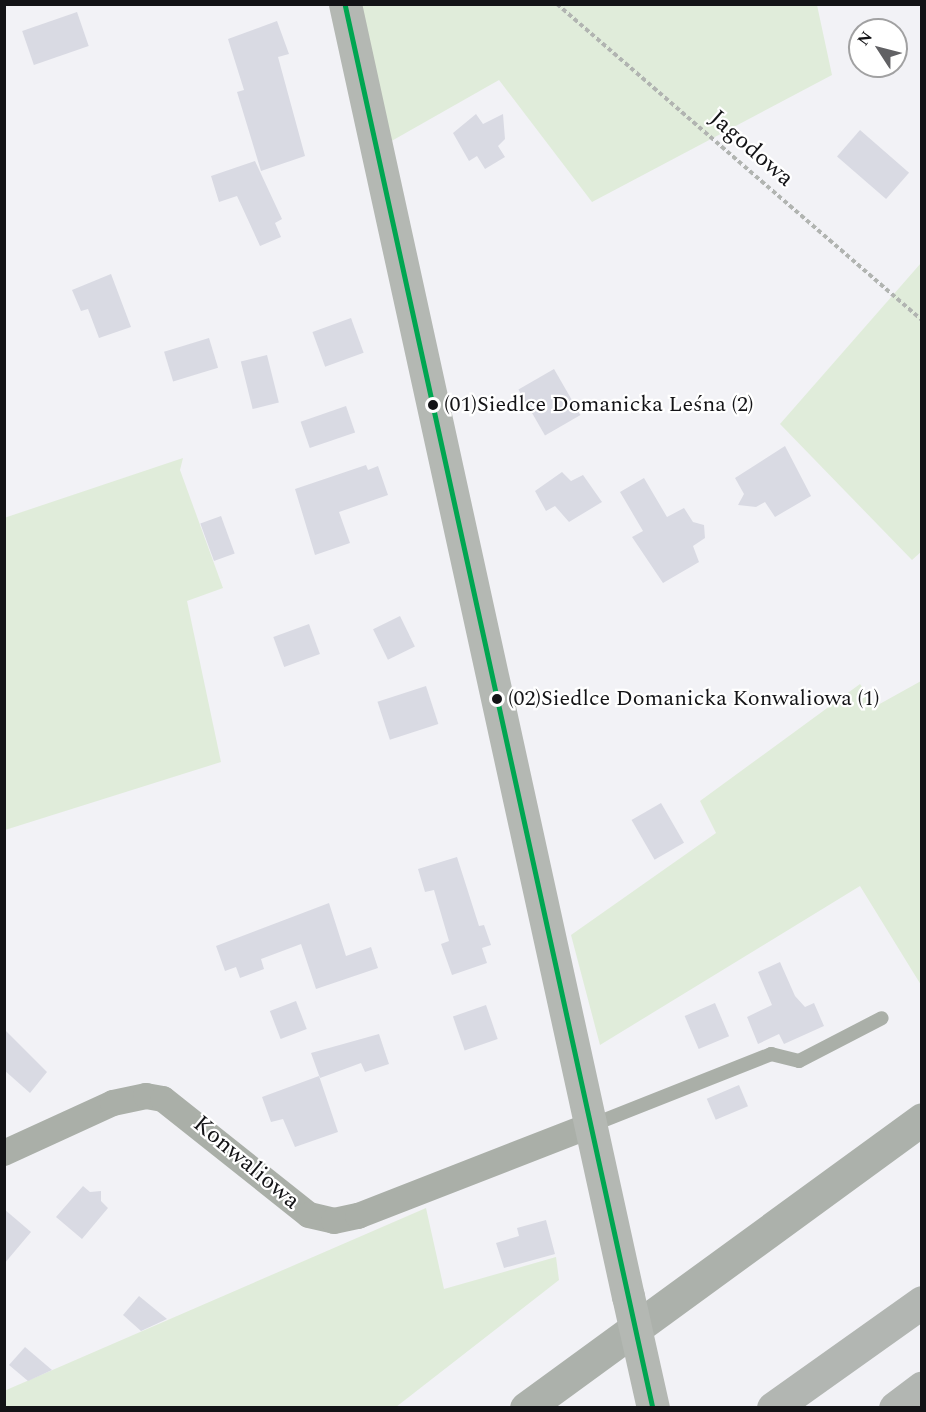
<!DOCTYPE html>
<meta charset="utf-8">
<style>
body{margin:0}
#map{position:relative;width:926px;height:1412px;overflow:hidden;background:#f2f2f6;font-family:Spectral,serif}
div>[style]{position:absolute}
[style*='--x']{left:calc(var(--x)*1px);top:calc(var(--y)*1px);width:calc(var(--w)*1px);rotate:calc(var(--a)*1deg)}
.green>*{inset:0;background:#e0ecda}
.building>*{inset:0;background:#d9dae3;transform-origin:0 0}
.path>*{height:4px;margin-top:-2px;transform-origin:0;background:repeating-linear-gradient(90deg,#b1b4b1 0 4.5px,transparent 0 7.5px)}
.lane>*{height:14px;margin:-7px;padding:0 7px;transform-origin:7px;border-radius:7px;background:#aaafa8}
.street>*{height:26px;margin:-13px;padding:0 13px;transform-origin:13px;border-radius:13px;background:#aaafa8}
.secondary>*{height:33px;margin:-16.5px;padding:0 16.5px;transform-origin:16.5px;border-radius:16.5px;background:#b4b8b3}
.primary>*{height:33px;margin:-16.5px;padding:0 16.5px;transform-origin:16.5px;border-radius:16.5px;background:#acb1ab}
.highway>*{height:33px;margin:-16.5px;padding:0 16.5px;transform-origin:16.5px;border-radius:16.5px;background:#b2b6b2}
.secondary-bridge>*{height:33px;margin:-16.5px;padding:0 16.5px;transform-origin:16.5px;border-radius:16.5px;background:#b4b8b3}
.bus-1>*{height:4.5px;margin:-2.25px;padding:0 2.25px;transform-origin:2.25px;border-radius:2.25px;background:#00a651}
.dots>*{width:16px;height:16px;translate:-50% -50%;box-sizing:border-box;border:3px solid #fff;border-radius:50%}
span{translate:-50% -50%;white-space:nowrap;text-align:center;line-height:1.15;-webkit-text-stroke:4.5px #fff;paint-order:stroke}
.bus-label{font-size:22px;color:#131316}
.left{translate:0 -50%;text-align:left}
.street-label{font-size:24px;color:#131316}
.frame{position:absolute;inset:0;border:6px solid #131316;pointer-events:none}
.north{position:absolute;left:848px;top:18px;width:60px;height:60px;box-sizing:border-box;background:#fff;border:2px solid #a1a1a2;border-radius:50%;rotate:306deg;font-size:16px;font-weight:700;line-height:24px;text-align:center;color:#131316}
.north::after{content:'';display:block;margin:auto;width:21px;height:27px;background:#616164;clip-path:polygon(50% 0,100% 100%,50% 72%,0 100%)}
</style>
<div id="map">
<div class="green">
<i style="clip-path:polygon(357px 5px,817px 5px,832px 75px,592px 202px,499px 80px,388px 143px)"></i>
<i style="clip-path:polygon(921px 263px,922px 551px,912px 560px,780px 424px)"></i>
<i style="clip-path:polygon(183px 458px,180px 470px,223px 588px,187px 601px,221px 762px,5px 830px,4px 518px)"></i>
<i style="clip-path:polygon(921px 681px,921px 985px,860px 886px,600px 1045px,571px 935px,716px 833px,700px 801px,860px 684px,876px 706px)"></i>
<i style="clip-path:polygon(426px 1208px,444px 1289px,556px 1257px,559px 1280px,396px 1407px,5px 1408px,4px 1391px)"></i>
</div>
<div class="building">
<i style="left:77px;top:12px;width:36px;height:58px;rotate:71deg"></i>
<i style="clip-path:polygon(277px 21px,289px 54px,278px 57px,305px 156px,261px 171px,237px 92px,244px 90px,228px 39px)"></i>
<i style="clip-path:polygon(476px 114px,483px 124px,503px 114px,505px 139px,498px 146px,505px 157px,485px 169px,477px 156px,469px 161px,453px 133px)"></i>
<i style="left:860px;top:130px;width:65px;height:35px;rotate:41deg"></i>
<i style="clip-path:polygon(255px 161px,282px 219px,275px 223px,281px 237px,260px 246px,237px 196px,219px 202px,211px 176px)"></i>
<i style="clip-path:polygon(111px 274px,131px 327px,99px 338px,88px 309px,81px 311px,72px 290px)"></i>
<i style="left:351px;top:318px;width:37px;height:41px;rotate:70deg"></i>
<i style="left:209px;top:338px;width:31px;height:47px;rotate:73deg"></i>
<i style="left:267px;top:355px;width:49px;height:27px;rotate:76deg"></i>
<i style="left:554px;top:369px;width:53px;height:41px;rotate:60deg"></i>
<i style="left:346px;top:406px;width:28px;height:48px;rotate:71deg"></i>
<i style="clip-path:polygon(785px 446px,811px 496px,775px 517px,765px 502px,756px 507px,738px 505px,744px 494px,735px 478px)"></i>
<i style="clip-path:polygon(366px 465px,368px 470px,378px 466px,388px 495px,339px 512px,350px 543px,315px 555px,295px 489px)"></i>
<i style="clip-path:polygon(562px 472px,571px 481px,583px 475px,602px 502px,569px 522px,555px 506px,546px 511px,535px 491px)"></i>
<i style="clip-path:polygon(644px 478px,667px 517px,684px 508px,693px 522px,704px 525px,705px 538px,693px 546px,699px 562px,663px 583px,632px 537px,643px 531px,620px 492px)"></i>
<i style="left:221px;top:516px;width:40px;height:22px;rotate:70deg"></i>
<i style="left:400px;top:616px;width:34px;height:30px;rotate:64deg"></i>
<i style="left:309px;top:624px;width:32px;height:38px;rotate:70deg"></i>
<i style="left:426px;top:686px;width:40px;height:51px;rotate:72deg"></i>
<i style="left:661px;top:803px;width:46px;height:34px;rotate:60deg"></i>
<i style="clip-path:polygon(457px 857px,479px 926px,484px 925px,491px 945px,482px 948px,487px 963px,452px 975px,441px 944px,449px 941px,434px 890px,425px 892px,418px 869px)"></i>
<i style="clip-path:polygon(329px 903px,346px 956px,371px 947px,378px 968px,316px 989px,301px 944px,261px 959px,264px 969px,240px 978px,236px 967px,225px 971px,216px 946px)"></i>
<i style="clip-path:polygon(780px 962px,795px 996px,805px 1007px,814px 1003px,824px 1026px,784px 1044px,779px 1034px,758px 1044px,747px 1017px,772px 1005px,758px 972px)"></i>
<i style="left:296px;top:1001px;width:30px;height:28px;rotate:69deg"></i>
<i style="left:715px;top:1003px;width:36px;height:33px;rotate:67deg"></i>
<i style="left:486px;top:1005px;width:36px;height:35px;rotate:71deg"></i>
<i style="clip-path:polygon(4px 1029px,47px 1072px,30px 1093px,4px 1070px)"></i>
<i style="clip-path:polygon(379px 1034px,389px 1064px,365px 1072px,361px 1063px,320px 1078px,311px 1053px)"></i>
<i style="clip-path:polygon(319px 1076px,338px 1132px,295px 1147px,283px 1119px,271px 1122px,262px 1097px)"></i>
<i style="left:739px;top:1085px;width:23px;height:35px;rotate:67deg"></i>
<i style="clip-path:polygon(83px 1186px,90px 1192px,101px 1191px,101px 1201px,108px 1208px,82px 1239px,56px 1217px)"></i>
<i style="clip-path:polygon(4px 1209px,31px 1232px,4px 1264px)"></i>
<i style="clip-path:polygon(546px 1220px,555px 1254px,504px 1268px,496px 1243px,519px 1236px,517px 1228px)"></i>
<i style="clip-path:polygon(139px 1296px,167px 1319px,141px 1331px,123px 1315px)"></i>
<i style="clip-path:polygon(25px 1347px,52px 1370px,28px 1381px,9px 1365px)"></i>
</div>
<div class="path">
<i style="--x:557;--y:4;--w:483;--a:40.9"></i>
</div>
<div class="lane">
<i style="--x:592;--y:1125;--w:193;--a:-21.6"></i>
<i style="--x:771;--y:1054;--w:29;--a:14"></i>
<i style="--x:799;--y:1061;--w:93;--a:-27.4"></i>
</div>
<div class="street">
<i style="--x:4;--y:1153;--w:120;--a:-24.6"></i>
<i style="--x:113;--y:1103;--w:34;--a:-12"></i>
<i style="--x:146;--y:1096;--w:17;--a:10"></i>
<i style="--x:163;--y:1099;--w:186;--a:38.5"></i>
<i style="--x:309;--y:1215;--w:26;--a:13"></i>
<i style="--x:334;--y:1221;--w:25;--a:-12"></i>
<i style="--x:358;--y:1216;--w:251;--a:-21.3"></i>
</div>
<div class="secondary">
<i style="--x:345;--y:4;--w:1323;--a:77.65"></i>
</div>
<div class="primary">
<i style="--x:526;--y:1408;--w:490;--a:-36.1"></i>
</div>
<div class="highway">
<i style="--x:773;--y:1408;--w:183;--a:-35.4"></i>
<i style="--x:895;--y:1408;--w:34;--a:-37"></i>
</div>
<div class="secondary-bridge">
<i style="--x:628;--y:1296;--w:115;--a:77.4"></i>
</div>
<div class="bus-1">
<i style="--x:345;--y:4;--w:1437;--a:77.63"></i>
</div>
<div class="dots">
<i style="left:433px;top:405px;background:#131316"></i>
<i style="left:497px;top:699px;background:#131316"></i>
</div>
<div class="bus-label">
<span class="left" style="left:444px;top:405px">(01)Siedlce Domanicka Leśna (2)</span>
<span class="left" style="left:508px;top:699px">(02)Siedlce Domanicka Konwaliowa (1)</span>
</div>
<div class="street-label">
<span style="left:751px;top:149px;rotate:41deg">Jagodowa</span>
<span style="left:246px;top:1163px;rotate:40deg">Konwaliowa</span>
</div>
<div class="frame"></div>
<div class="north">N</div>
</div>
